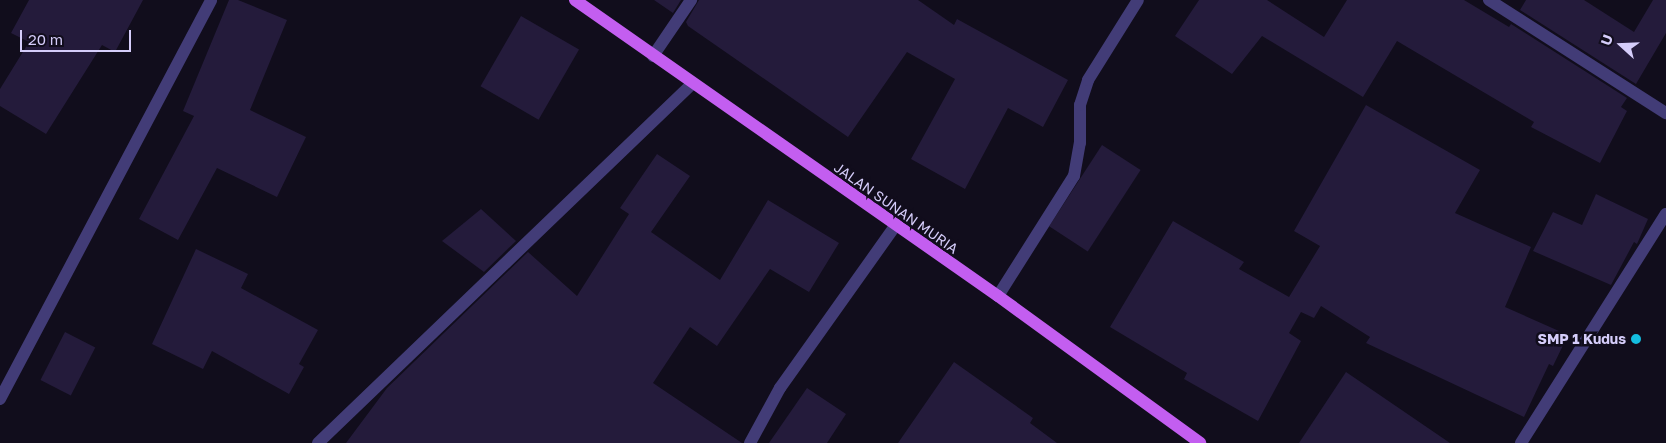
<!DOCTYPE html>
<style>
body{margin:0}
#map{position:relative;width:1666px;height:443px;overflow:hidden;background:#110d1c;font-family:"Golos Text",sans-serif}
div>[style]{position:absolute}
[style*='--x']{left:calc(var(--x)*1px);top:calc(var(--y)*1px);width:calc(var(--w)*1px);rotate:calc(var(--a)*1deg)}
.building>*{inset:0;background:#241b3b;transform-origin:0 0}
.minor>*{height:12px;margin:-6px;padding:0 6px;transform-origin:6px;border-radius:6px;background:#423c77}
.major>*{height:12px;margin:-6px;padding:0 6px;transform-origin:6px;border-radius:6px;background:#c35ef0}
.dots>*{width:14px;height:14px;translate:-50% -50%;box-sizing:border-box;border:2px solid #110d1c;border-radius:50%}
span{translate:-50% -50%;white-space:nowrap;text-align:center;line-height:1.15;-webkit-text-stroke:5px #110d1c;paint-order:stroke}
.street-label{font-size:14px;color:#d5cdfa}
.poi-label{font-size:14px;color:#d5cdfa;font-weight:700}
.right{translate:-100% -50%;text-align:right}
.north{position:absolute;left:1596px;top:20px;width:50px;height:50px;-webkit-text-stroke:4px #110d1c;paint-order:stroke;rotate:290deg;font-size:14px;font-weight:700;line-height:20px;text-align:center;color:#d5cdfa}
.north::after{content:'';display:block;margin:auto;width:18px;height:22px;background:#d5cdfa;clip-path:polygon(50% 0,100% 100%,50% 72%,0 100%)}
.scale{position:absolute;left:20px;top:30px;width:111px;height:22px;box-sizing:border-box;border:2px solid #d5cdfa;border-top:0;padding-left:6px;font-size:15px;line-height:18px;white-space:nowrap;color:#d5cdfa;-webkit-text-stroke:4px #110d1c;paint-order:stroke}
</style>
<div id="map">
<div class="building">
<i style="clip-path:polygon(29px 0,143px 0,115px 52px,102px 45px,46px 134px,0 106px,0 89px,29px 42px,11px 33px)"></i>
<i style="clip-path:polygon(229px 0,238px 0,287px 20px,250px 110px,306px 137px,277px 197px,217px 168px,178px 240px,139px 219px,194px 116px,183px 111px)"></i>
<i style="clip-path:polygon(654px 0,681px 0,673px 13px)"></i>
<i style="clip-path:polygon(699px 0,918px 0,954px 25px,957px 19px,1068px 80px,1043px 127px,1008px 108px,965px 189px,911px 159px,955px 79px,907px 52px,848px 137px,688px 26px,686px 22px)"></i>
<i style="clip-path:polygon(1199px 0,1267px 0,1324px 37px,1347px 0,1464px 0,1509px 27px,1511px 24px,1627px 98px,1621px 107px,1627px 111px,1600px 163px,1531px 127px,1534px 122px,1397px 41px,1363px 97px,1262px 36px,1232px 74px,1175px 36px)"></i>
<i style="clip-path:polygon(1526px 0,1584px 0,1634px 32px,1653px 0,1666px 0,1666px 33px,1636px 84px,1520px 10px)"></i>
<i style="left:521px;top:16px;width:67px;height:81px;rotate:30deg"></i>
<i style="clip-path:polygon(1366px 105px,1480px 170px,1455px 213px,1531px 247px,1505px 307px,1568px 335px,1553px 366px,1549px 364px,1524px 417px,1366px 343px,1370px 337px,1321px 306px,1314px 318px,1301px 312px,1289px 333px,1301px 341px,1258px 421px,1184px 379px,1187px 373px,1110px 327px,1173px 221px,1244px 262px,1239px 269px,1289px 297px,1320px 246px,1294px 231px)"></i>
<i style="left:1102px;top:145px;width:46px;height:97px;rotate:33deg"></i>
<i style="clip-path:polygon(657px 154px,690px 176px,651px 232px,720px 280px,768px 200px,839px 243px,809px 292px,770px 269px,717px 346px,690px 327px,653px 383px,742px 443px,346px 443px,387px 388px,528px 252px,577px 296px,629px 214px,620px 208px)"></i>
<i style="clip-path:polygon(1596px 194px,1648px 219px,1637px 244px,1634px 242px,1611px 285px,1533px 251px,1553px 212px,1582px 225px)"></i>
<i style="clip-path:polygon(481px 209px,516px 241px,484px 272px,442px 241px)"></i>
<i style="clip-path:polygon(196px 249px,248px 274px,241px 288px,318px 330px,299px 364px,304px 367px,289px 394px,212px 351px,203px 369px,152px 344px)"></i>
<i style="left:65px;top:332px;width:34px;height:54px;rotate:27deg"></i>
<i style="clip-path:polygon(954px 362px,1033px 418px,1030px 423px,1057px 443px,898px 443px)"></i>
<i style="clip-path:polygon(1346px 372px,1450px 443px,1299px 443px)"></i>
<i style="clip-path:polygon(807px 388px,846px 414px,827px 443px,769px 443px)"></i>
</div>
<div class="minor">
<i style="--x:1489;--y:0;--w:210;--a:32.6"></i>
<i style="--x:653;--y:56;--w:68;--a:-55.8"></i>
<i style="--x:998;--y:296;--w:142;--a:-57.7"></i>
<i style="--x:1074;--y:176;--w:34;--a:-80"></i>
<i style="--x:1080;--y:143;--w:38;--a:-90"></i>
<i style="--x:1080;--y:105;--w:26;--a:-72"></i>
<i style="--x:1088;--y:80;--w:94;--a:-58"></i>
<i style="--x:0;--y:399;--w:451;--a:-62.1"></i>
<i style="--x:318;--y:443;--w:518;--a:-43.83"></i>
<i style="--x:750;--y:443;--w:63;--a:-61.4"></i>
<i style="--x:780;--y:388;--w:199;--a:-54.6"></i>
<i style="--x:1521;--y:443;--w:271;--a:-57.7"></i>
</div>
<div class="major">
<i style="--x:575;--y:0;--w:516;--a:34.98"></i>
<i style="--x:998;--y:296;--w:250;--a:36"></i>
</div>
<div class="dots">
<i style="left:1636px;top:339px;background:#14bddf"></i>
</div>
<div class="street-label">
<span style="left:896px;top:208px;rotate:35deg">JALAN SUNAN MURIA</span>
</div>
<div class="poi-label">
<span class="right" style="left:1626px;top:339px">SMP 1 Kudus</span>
</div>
<div class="north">U</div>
<div class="scale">20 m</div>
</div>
